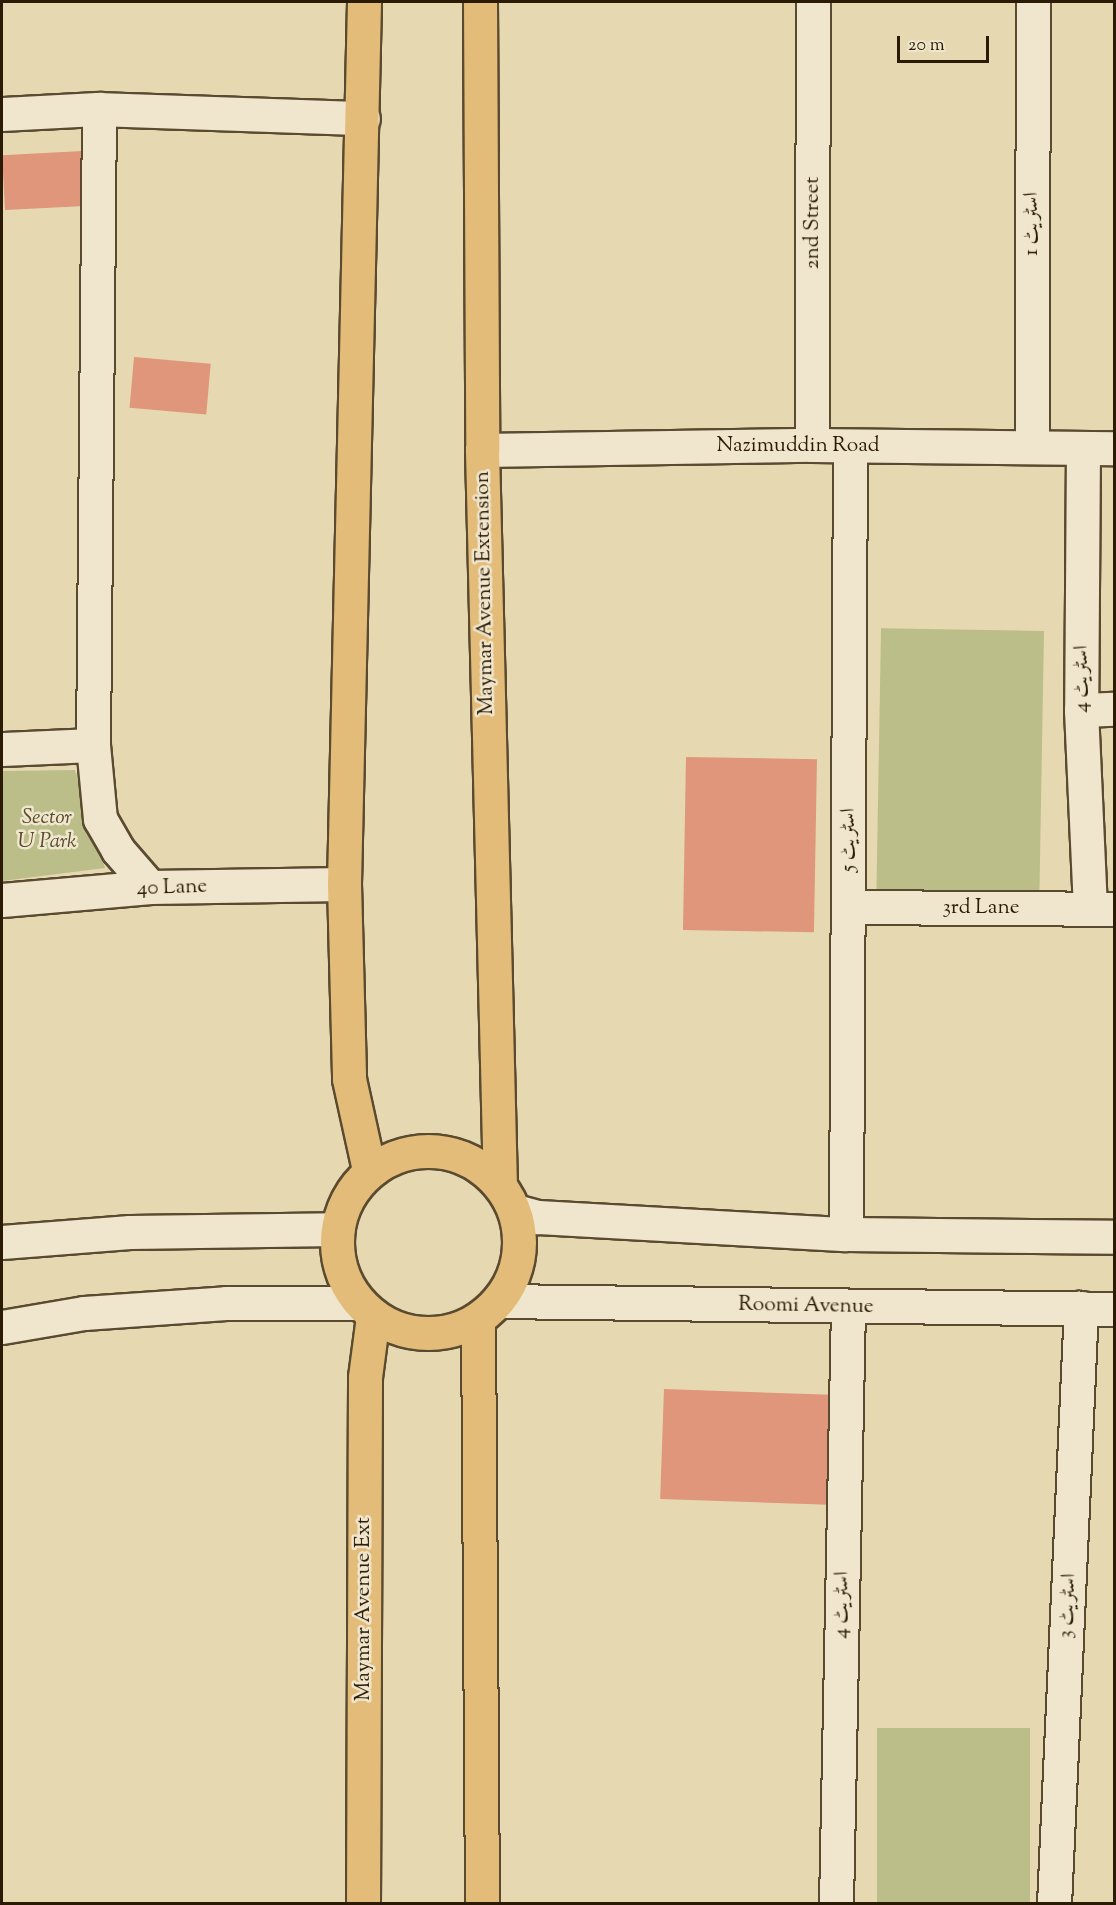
<!DOCTYPE html>
<meta charset="utf-8">
<style>
body{margin:0}
#map{position:relative;width:1116px;height:1905px;overflow:hidden;background:#e6d9b2;font-family:"Sorts Mill Goudy",Amiri,serif}
div>[style]{position:absolute}
[style*='--x']{left:calc(var(--x)*1px);top:calc(var(--y)*1px);width:calc(var(--w)*1px);rotate:calc(var(--a)*1deg)}
.green>*{inset:0;background:#bbbe88;transform-origin:0 0}
.building>*{inset:0;background:#df967a;transform-origin:0 0}
.roads{filter:drop-shadow(2px 0 #5a4a30) drop-shadow(-2px 0 #5a4a30) drop-shadow(0 2px #5a4a30) drop-shadow(0 -2px #5a4a30)}
.minor>*{height:33px;margin:-16.5px;padding:0 16.5px;transform-origin:16.5px;border-radius:16.5px;background:#efe6cd}
.major>*{height:33px;margin:-16.5px;padding:0 16.5px;transform-origin:16.5px;border-radius:16.5px;background:#e3bc79}
.major>.ring{margin:-16.5px;padding:0;box-sizing:content-box;background:none;border:33px solid #e3bc79;border-radius:50%}
span{translate:-50% -50%;white-space:nowrap;text-align:center;line-height:1.15;-webkit-text-stroke:5px #efe6cd;paint-order:stroke}
.street-label{font-size:21px;color:#2b1a04}
.park-label{font-size:21px;color:#564b2c;font-style:italic}
.frame{position:absolute;inset:0;border:3px solid #2b1a04;pointer-events:none}
.scale{position:absolute;left:897px;top:36px;width:92px;height:27px;box-sizing:border-box;border:3px solid #2b1a04;border-top:0;padding-left:8px;font-size:18px;line-height:21px;white-space:nowrap;color:#2b1a04;-webkit-text-stroke:4px #efe6cd;paint-order:stroke}
</style>
<div id="map">
<div class="green">
<i style="left:1044px;top:631px;width:268px;height:163px;rotate:91deg"></i>
<i style="clip-path:polygon(75px 770px,105px 868px,2px 881px,2px 771px)"></i>
<i style="left:1030px;top:1728px;width:175px;height:153px;rotate:90deg"></i>
</div>
<div class="building">
<i style="left:82px;top:151px;width:55px;height:80px;rotate:87deg"></i>
<i style="left:134px;top:357px;width:77px;height:51px;rotate:5deg"></i>
<i style="left:686px;top:757px;width:131px;height:173px;rotate:1deg"></i>
<i style="left:664px;top:1389px;width:175px;height:110px;rotate:2deg"></i>
</div>
<div class="roads">
<div class="minor">
<i style="--x:2;--y:114;--w:97;--a:-3"></i>
<i style="--x:812;--y:445;--w:443;--a:-89.9"></i>
<i style="--x:1032;--y:447;--w:445;--a:-89.9"></i>
<i style="--x:1083;--y:448;--w:262;--a:90.4"></i>
<i style="--x:1081;--y:710;--w:199;--a:87.4"></i>
<i style="--x:482;--y:450;--w:330;--a:-0.9"></i>
<i style="--x:812;--y:445;--w:302;--a:0.6"></i>
<i style="--x:1081;--y:710;--w:33;--a:-2"></i>
<i style="--x:2;--y:749;--w:91;--a:-2.5"></i>
<i style="--x:150;--y:887;--w:49;--a:-130.9"></i>
<i style="--x:118;--y:850;--w:36;--a:-120"></i>
<i style="--x:100;--y:819;--w:74;--a:-95.4"></i>
<i style="--x:93;--y:745;--w:636;--a:-89.46"></i>
<i style="--x:99;--y:109;--w:264;--a:2"></i>
<i style="--x:2;--y:900;--w:149;--a:-5"></i>
<i style="--x:150;--y:887;--w:194;--a:-0.9"></i>
<i style="--x:848;--y:907;--w:266;--a:0.4"></i>
<i style="--x:515;--y:1211;--w:24;--a:15"></i>
<i style="--x:538;--y:1217;--w:308;--a:3.2"></i>
<i style="--x:846;--y:1234;--w:268;--a:0.6"></i>
<i style="--x:846;--y:1234;--w:788;--a:-89.71"></i>
<i style="--x:2;--y:1242;--w:128;--a:-4.5"></i>
<i style="--x:130;--y:1232;--w:206;--a:-0.8"></i>
<i style="--x:498;--y:1301;--w:616;--a:0.74"></i>
<i style="--x:2;--y:1327;--w:83;--a:-9.7"></i>
<i style="--x:84;--y:1313;--w:142;--a:-4"></i>
<i style="--x:226;--y:1303;--w:132;--a:0"></i>
<i style="--x:836;--y:1904;--w:598;--a:-88.85"></i>
<i style="--x:1054;--y:1904;--w:597;--a:-87.41"></i>
</div>
<div class="major">
<i style="--x:364;--y:2;--w:882;--a:91.3"></i>
<i style="--x:344;--y:884;--w:195;--a:88.5"></i>
<i style="--x:349;--y:1079;--w:93;--a:77.6"></i>
<i style="--x:480;--y:2;--w:448;--a:89.7"></i>
<i style="--x:482;--y:450;--w:734;--a:88.6"></i>
<i class="ring" style="left:337px;top:1151px;width:149px;height:149px"></i>
<i style="--x:478;--y:1319;--w:585;--a:89.61"></i>
<i style="--x:363;--y:1904;--w:527;--a:-89.78"></i>
<i style="--x:365;--y:1377;--w:62;--a:-82.5"></i>
</div>
</div>
<div class="street-label">
<span style="left:813px;top:223px;rotate:-90deg">2nd Street</span>
<span style="left:1032px;top:224px;rotate:-90deg">اسٹریٹ 1</span>
<span style="left:798px;top:446px">Nazimuddin Road</span>
<span style="left:485px;top:593px;rotate:-91deg">Maymar Avenue Extension</span>
<span style="left:1082px;top:679px;rotate:-90deg">اسٹریٹ 4</span>
<span style="left:849px;top:840px;rotate:-90deg">اسٹریٹ 5</span>
<span style="left:172px;top:888px;rotate:-2deg">40 Lane</span>
<span style="left:981px;top:908px">3rd Lane</span>
<span style="left:806px;top:1306px;rotate:1deg">Roomi Avenue</span>
<span style="left:842px;top:1605px;rotate:-89deg">اسٹریٹ 4</span>
<span style="left:1068px;top:1606px;rotate:-87deg">اسٹریٹ 3</span>
<span style="left:364px;top:1609px;rotate:-90deg">Maymar Avenue Ext</span>
</div>
<div class="park-label">
<span style="left:47px;top:830px">Sector<br>U Park</span>
</div>
<div class="frame"></div>
<div class="scale">20 m</div>
</div>
